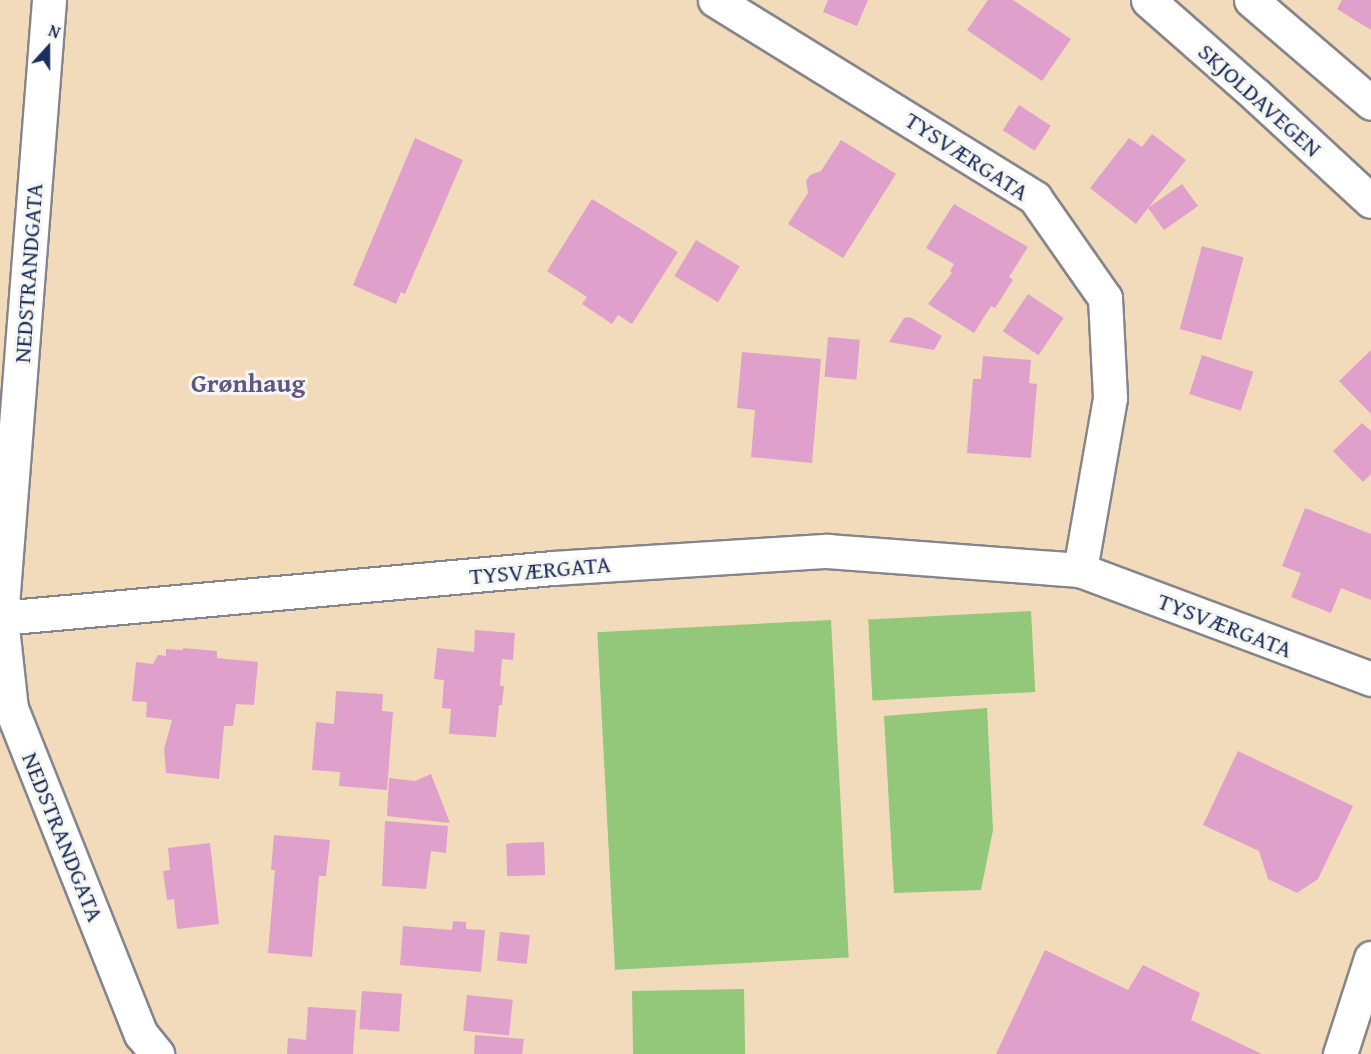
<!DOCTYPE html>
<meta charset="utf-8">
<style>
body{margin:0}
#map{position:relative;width:1371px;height:1054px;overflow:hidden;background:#f1dbbb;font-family:"Gentium Book Plus",serif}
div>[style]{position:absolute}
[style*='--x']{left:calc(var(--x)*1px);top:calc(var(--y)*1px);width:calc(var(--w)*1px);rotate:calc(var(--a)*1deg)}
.green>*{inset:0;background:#93c779;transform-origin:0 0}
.building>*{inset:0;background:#dfa1cb;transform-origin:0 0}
.roads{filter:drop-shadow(2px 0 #86858c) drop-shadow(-2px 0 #86858c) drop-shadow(0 2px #86858c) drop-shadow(0 -2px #86858c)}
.street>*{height:33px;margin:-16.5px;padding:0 16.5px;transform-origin:16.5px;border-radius:16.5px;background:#fff}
.secondary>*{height:33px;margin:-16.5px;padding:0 16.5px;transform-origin:16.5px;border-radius:16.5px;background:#fff}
span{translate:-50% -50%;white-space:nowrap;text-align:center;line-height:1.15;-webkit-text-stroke:6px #f6f6f2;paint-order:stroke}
.street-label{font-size:24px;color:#1b2f5e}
.neighbourhood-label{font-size:26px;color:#605784;font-weight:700}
.north{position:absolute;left:18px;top:18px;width:60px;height:60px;-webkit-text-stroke:4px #f6f6f2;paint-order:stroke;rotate:21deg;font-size:16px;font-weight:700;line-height:24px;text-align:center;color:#1b2f5e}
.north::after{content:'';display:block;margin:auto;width:21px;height:27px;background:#1b2f5e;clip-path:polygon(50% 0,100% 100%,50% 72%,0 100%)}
</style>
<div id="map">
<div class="green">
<i style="left:1031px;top:611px;width:81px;height:163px;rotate:87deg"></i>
<i style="left:831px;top:620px;width:338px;height:234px;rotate:87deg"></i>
<i style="clip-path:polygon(987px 708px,993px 830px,981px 890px,894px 893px,884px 716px)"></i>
<i style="left:744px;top:989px;width:65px;height:112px;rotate:89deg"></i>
</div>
<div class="building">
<i style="clip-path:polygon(828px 0,868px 0,857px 26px,823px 12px)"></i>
<i style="clip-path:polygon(988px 0,1013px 0,1071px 39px,1042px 81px,967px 30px)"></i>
<i style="clip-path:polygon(1342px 0,1371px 0,1371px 30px,1337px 9px)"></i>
<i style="left:1019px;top:105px;width:38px;height:30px;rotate:33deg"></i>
<i style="clip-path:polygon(1152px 134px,1186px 160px,1148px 208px,1182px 184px,1198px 206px,1164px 230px,1148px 208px,1136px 224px,1090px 188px,1129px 138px,1142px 147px)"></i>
<i style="clip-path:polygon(415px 138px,463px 160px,405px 294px,401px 292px,396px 304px,353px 285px)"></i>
<i style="clip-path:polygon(841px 140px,896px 174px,843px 258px,788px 224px,808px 193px,806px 181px,810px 175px,821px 171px)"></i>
<i style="clip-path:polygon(592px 199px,678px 252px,632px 324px,618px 315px,612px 324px,582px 304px,587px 297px,547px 271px)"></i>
<i style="clip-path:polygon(954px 204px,1028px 247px,1009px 277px,1013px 280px,995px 308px,991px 306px,974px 333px,928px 304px,952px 273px,950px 271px,954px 264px,926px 248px)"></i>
<i style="left:696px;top:240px;width:51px;height:42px;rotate:31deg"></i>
<i style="left:1202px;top:246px;width:43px;height:86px;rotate:15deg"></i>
<i style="left:1028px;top:294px;width:43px;height:45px;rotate:34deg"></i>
<i style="clip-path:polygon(910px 317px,942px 336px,934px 350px,889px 342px,904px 318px)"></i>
<i style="left:828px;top:337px;width:32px;height:40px;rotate:5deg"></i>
<i style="clip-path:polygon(1371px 350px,1371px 414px,1339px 381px)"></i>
<i style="clip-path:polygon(742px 352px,821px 359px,812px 463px,751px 457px,755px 410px,737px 408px)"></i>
<i style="left:1202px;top:355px;width:54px;height:41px;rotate:18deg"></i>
<i style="clip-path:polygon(983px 356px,1031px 360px,1029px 383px,1037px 384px,1031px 458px,967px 453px,973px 379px,981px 379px)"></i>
<i style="clip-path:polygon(1362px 423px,1371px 431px,1371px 474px,1363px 482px,1333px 451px)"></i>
<i style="clip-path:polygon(1305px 508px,1371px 534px,1371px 600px,1341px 588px,1331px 613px,1291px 597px,1301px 573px,1282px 566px)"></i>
<i style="clip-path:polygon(475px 630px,515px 633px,513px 660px,502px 659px,500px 686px,504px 686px,502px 705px,499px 705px,496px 737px,449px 734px,451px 709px,442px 708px,444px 680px,434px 679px,437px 648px,474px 652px)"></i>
<i style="clip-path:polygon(183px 648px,217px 651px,217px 658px,258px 662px,254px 705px,236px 704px,233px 726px,224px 726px,219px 779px,166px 773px,164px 749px,172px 720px,146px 717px,147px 702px,132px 701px,136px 662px,153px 664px,158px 655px,166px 656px,166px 649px,183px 650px)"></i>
<i style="clip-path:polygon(336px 691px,383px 694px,382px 711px,393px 712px,387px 790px,339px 786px,340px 772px,312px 770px,316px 722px,334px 724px)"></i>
<i style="clip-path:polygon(1238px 751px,1353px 806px,1318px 879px,1297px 893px,1268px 879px,1259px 851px,1203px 825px)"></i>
<i style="clip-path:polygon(431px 774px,450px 823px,387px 816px,389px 778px,415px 781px)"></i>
<i style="clip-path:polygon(385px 821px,448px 826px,446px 853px,431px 851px,426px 889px,382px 886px)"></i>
<i style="clip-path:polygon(274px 835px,330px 840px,326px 876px,319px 876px,312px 957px,268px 953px,275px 870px,271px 870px)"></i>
<i style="left:544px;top:842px;width:33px;height:38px;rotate:88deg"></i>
<i style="clip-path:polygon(210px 843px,219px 924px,177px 929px,174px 899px,167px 900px,163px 871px,170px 870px,168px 848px)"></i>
<i style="clip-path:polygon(453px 921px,466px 922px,466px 929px,485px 930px,481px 972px,400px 965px,403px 926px,452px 930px)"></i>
<i style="left:500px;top:932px;width:30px;height:29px;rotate:6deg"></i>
<i style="clip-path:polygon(1045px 950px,1128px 990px,1143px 965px,1200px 993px,1191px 1020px,1262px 1054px,996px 1054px)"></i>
<i style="left:362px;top:991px;width:40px;height:38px;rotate:4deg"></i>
<i style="left:467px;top:995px;width:46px;height:36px;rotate:6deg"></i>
<i style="clip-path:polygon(308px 1007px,356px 1010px,353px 1054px,287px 1054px,288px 1038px,306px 1040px)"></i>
<i style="clip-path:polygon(475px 1035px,524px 1039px,522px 1054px,474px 1054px)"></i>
</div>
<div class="roads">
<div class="street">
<i style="--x:49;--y:0;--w:620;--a:94.44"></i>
<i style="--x:1;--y:618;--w:91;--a:83.7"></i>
<i style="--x:11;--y:708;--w:351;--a:68.3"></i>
<i style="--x:141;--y:1034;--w:26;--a:51"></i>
<i style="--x:715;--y:0;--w:376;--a:31.7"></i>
<i style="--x:1035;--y:198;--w:122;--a:55"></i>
<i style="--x:1105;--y:298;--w:100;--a:87.1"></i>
<i style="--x:1110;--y:398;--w:175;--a:99.9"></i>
<i style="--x:1251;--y:0;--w:158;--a:40.6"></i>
<i style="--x:0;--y:618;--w:555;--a:-5.17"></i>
<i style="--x:553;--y:568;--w:275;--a:-3.6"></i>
<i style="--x:827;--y:551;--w:254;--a:4.3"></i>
<i style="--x:1080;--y:570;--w:311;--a:20.5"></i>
<i style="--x:1340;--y:1054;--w:101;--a:-72.1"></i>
</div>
<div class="secondary">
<i style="--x:1148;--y:0;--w:144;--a:41.3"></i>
<i style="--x:1256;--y:95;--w:156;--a:42.7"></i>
</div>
</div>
<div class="street-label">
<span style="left:1260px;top:100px;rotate:42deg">SKJOLDAVEGEN</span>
<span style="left:967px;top:156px;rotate:33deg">TYSVÆRGATA</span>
<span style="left:28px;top:273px;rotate:-86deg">NEDSTRANDGATA</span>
<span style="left:540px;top:570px;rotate:-5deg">TYSVÆRGATA</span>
<span style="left:1225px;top:625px;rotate:21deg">TYSVÆRGATA</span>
<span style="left:63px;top:837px;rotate:68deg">NEDSTRANDGATA</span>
</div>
<div class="neighbourhood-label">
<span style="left:248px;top:383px">Grønhaug</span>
</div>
<div class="north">N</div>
</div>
